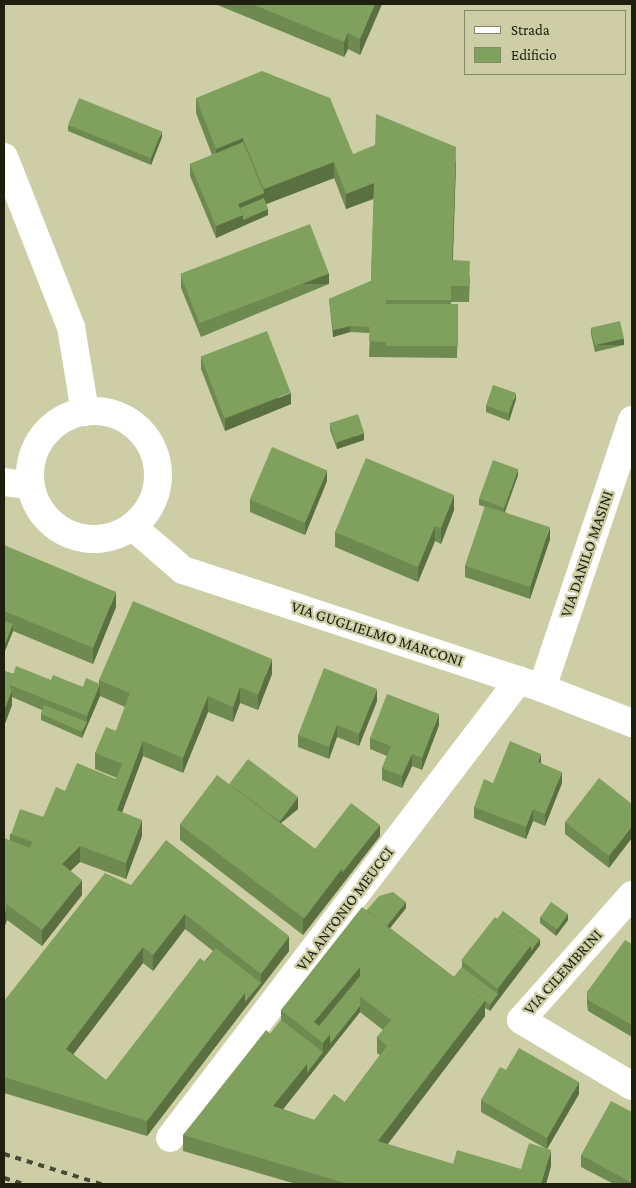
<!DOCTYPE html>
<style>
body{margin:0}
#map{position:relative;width:636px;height:1188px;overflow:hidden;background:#cdcea5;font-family:"Crimson Pro",serif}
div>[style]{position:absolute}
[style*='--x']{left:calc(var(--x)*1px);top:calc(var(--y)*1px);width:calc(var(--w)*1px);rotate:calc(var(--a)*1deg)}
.minor>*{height:28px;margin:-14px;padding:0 14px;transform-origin:14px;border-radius:14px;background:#fff}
.minor>.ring{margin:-14px;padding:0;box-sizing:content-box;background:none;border:28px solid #fff;border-radius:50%}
.rail>*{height:4px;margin-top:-2px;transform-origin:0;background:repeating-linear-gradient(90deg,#4a4a34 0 6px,transparent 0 12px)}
.wall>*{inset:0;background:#6e8a50}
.shaded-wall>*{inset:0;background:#5a7041;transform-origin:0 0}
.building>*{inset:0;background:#80a05d;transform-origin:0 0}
span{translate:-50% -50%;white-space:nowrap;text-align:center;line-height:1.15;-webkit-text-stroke:4.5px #cdcea5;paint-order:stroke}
.street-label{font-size:16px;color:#1f1f0f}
.frame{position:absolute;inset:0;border:5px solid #1f1f0f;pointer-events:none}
.legend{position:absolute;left:464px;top:10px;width:162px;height:65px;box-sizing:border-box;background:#cdcea5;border:1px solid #878869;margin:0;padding:6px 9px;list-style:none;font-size:15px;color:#1f1f0f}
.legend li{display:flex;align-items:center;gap:10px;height:25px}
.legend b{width:25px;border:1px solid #878869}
</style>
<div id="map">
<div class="minor">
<i style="--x:4;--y:157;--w:183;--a:68.5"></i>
<i style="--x:71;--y:327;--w:86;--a:80.6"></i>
<i class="ring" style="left:30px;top:411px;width:100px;height:100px"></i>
<i style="--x:4;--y:482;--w:27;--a:8"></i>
<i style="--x:133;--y:527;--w:66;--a:40.7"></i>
<i style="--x:183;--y:570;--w:378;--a:18.2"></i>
<i style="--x:542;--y:688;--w:97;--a:21.3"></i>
<i style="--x:542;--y:688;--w:283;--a:-71.4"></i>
<i style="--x:632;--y:895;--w:167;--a:131.6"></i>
<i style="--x:521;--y:1020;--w:129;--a:30.7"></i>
<i style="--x:170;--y:1138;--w:576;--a:-52.69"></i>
</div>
<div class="rail">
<i style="--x:4;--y:1154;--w:102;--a:17.2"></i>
<i style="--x:4;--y:1178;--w:21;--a:17"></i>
</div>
<div class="wall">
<i style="clip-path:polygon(215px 4px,382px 4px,360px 55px,348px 49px,344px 57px)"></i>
<i style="clip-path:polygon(196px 98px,353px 154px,456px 162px,453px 261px,470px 277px,469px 302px,451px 302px,451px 304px,458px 304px,457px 358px,369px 357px,370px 333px,350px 332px,333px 337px,329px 299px,371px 281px,374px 199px,346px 209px,334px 178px,266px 204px,268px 215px,216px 238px,190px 176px,190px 164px,212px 155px,196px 113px)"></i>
<i style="clip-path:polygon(68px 125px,162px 137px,151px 165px,68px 131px)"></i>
<i style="clip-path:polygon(181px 276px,329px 284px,201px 337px,181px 288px)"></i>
<i style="clip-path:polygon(591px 328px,624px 345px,595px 352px,591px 334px)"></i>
<i style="clip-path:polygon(201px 357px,291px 404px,225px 431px,201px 369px)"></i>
<i style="clip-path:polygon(516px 399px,509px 421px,486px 412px,486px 406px)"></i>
<i style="clip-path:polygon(330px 424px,364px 440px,337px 449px,330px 430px)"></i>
<i style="clip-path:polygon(518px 475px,505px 512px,550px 539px,530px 599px,465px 577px,465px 566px,485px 507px,479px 505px,479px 499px)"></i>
<i style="clip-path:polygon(327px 481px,305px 535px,250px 512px,250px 500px)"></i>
<i style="clip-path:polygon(454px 510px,441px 544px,435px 541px,418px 582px,335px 547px,335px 532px)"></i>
<i style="clip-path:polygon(4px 545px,116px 607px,93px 664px,13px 631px,4px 653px)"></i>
<i style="clip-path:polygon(4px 671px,14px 674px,51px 680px,83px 687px,99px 684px,99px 680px,272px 674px,258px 710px,240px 703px,233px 722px,208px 712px,183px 773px,143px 756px,122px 812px,142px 836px,126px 879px,80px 862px,70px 871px,82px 895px,42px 946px,7px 920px,4px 928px,10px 834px,43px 817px,65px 791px,116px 779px,117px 778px,95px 769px,95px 753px,116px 731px,125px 707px,100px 696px,82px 738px,41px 720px,41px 714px,42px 710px,12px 697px,12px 705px,4px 726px)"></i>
<i style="clip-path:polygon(377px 701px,359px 746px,337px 737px,329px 759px,298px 747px,298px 735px)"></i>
<i style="clip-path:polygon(439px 725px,422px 770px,412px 766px,402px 788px,382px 780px,382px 768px,387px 756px,370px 749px,370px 738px)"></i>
<i style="clip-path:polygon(541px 763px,562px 783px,545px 826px,533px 821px,526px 839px,474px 818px,474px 807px,493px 783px)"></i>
<i style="clip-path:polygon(229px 784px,298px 809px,281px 823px,315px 849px,380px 836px,303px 935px,180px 840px,180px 825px)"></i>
<i style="clip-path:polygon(632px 804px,609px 868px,565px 834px,565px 822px)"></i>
<i style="clip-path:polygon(evenodd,131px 885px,289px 951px,147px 1136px,4px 1093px,4px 1001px,131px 885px,185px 929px,213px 951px,106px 1080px,73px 1054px,143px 963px,153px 971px,185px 929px)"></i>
<i style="clip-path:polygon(evenodd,406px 908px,390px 928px,454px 977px,462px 967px,462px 961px,540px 945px,490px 1011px,485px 1008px,485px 1016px,387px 1144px,453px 1164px,521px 1169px,545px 1148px,481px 1112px,481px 1100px,506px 1070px,579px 1094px,547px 1149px,551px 1166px,546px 1184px,296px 1184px,183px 1151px,183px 1135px,270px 1034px,281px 1020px,281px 1010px,367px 910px,406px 908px,360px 1012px,383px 1030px,377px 1037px,377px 1053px,380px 1055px,345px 1102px,314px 1120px,283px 1109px,360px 1012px)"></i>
<i style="clip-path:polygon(540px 917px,568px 920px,556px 936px,540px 923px)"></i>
<i style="clip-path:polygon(632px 944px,632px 1037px,588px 1011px,587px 1004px,587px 992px)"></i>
<i style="clip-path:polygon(632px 1112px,632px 1184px,614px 1184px,581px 1167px,581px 1155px)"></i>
</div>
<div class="shaded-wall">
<i style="clip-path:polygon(375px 4px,382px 4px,360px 55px,360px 39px)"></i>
<i style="clip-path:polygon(348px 33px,348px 49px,344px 57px,344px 42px)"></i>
<i style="clip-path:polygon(162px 131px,162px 137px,151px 165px,151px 159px)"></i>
<i style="clip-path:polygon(243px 138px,243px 154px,216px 165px,216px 149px)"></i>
<i style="clip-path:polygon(456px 147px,456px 162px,452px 276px,452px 260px)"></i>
<i style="clip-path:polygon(334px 162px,334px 178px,264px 205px,264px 189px)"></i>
<i style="clip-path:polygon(374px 183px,374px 198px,346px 209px,346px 194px)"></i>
<i style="clip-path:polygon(264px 193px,264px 205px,240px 215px,238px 204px)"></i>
<i style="clip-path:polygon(268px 209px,268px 215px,243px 226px,243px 220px)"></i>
<i style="clip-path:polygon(243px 215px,243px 226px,216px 238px,216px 226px)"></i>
<i style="left:329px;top:273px;width:11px;height:138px;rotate:90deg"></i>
<i style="clip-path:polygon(350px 326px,350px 332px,333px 337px,333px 330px)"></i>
<i style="left:624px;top:339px;width:6px;height:30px;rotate:90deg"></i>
<i style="clip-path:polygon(291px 393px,291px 404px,225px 431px,225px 419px)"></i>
<i style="clip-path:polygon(516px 393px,516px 399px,509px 421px,509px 414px)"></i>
<i style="clip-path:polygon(364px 433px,364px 440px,337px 449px,337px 443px)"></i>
<i style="clip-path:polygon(518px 469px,518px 475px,504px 514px,504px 508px)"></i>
<i style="clip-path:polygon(327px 470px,327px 481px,305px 535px,305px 523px)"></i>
<i style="clip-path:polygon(454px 495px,454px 510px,441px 544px,441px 528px)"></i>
<i style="clip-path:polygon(435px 526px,435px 541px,418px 582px,418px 567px)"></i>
<i style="clip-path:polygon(550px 527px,550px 539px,530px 599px,530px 587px)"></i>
<i style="clip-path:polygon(116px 592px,116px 607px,93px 664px,93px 648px)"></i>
<i style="clip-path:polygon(13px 624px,13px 631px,4px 653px,4px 647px)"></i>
<i style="clip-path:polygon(272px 659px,272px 674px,258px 710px,258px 695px)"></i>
<i style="clip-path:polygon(100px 684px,100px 696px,82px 738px,82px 732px,87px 722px,87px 716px)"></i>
<i style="clip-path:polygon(240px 687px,240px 703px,233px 722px,233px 707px)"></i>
<i style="clip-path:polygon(377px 689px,377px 701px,359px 746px,359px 734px)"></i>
<i style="clip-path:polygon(12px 690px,12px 705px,4px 726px,4px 711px)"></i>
<i style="clip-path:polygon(208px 696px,208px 712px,183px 773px,183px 758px)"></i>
<i style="clip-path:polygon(439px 714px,439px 725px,422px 770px,422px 758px)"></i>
<i style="clip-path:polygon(337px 725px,337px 737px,329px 759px,329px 747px)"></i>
<i style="clip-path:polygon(143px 741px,143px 756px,117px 826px,117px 810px)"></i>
<i style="clip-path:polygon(412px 754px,412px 766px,402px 788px,402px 776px)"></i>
<i style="clip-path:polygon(541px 754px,541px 765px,538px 762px)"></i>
<i style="clip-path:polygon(562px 772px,562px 783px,545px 826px,545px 814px)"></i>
<i style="clip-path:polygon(298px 797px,298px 809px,271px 831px,271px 819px)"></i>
<i style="clip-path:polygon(533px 809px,533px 821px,526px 839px,526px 827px)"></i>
<i style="clip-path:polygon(142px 820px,142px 836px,126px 879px,126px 863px)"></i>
<i style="clip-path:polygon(380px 825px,380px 836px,303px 935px,303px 919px,342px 869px)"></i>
<i style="clip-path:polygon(632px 826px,632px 838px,609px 868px,609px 856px)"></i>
<i style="clip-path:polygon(80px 846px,80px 862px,62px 879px,62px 864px)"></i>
<i style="clip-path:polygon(82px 880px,82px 895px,42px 946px,42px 930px)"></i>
<i style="clip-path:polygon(406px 902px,406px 908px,383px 937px,383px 931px)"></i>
<i style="clip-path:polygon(6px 910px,6px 919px,7px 920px,4px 928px,4px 916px)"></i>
<i style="clip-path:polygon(185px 914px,185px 929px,153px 971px,153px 955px)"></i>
<i style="clip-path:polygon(568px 914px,568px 920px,556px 936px,556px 929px)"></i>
<i style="clip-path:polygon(289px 936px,289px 951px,147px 1136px,147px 1121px,245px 993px,261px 983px,261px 974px)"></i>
<i style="clip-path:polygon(540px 939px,540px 945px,498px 1000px,498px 988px,531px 945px)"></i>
<i style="clip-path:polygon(143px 947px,143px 963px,66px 1064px,66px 1049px)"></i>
<i style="clip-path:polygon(360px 967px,360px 982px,317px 1034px,314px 1022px)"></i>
<i style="clip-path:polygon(498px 994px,498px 1000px,490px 1011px,490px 1005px)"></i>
<i style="clip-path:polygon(485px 1001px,485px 1016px,378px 1157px,378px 1141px)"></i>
<i style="clip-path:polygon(360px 1006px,360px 1012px,273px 1122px,273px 1106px,307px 1064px,323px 1052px,323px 1043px,330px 1034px)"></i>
<i style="clip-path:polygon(579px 1082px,579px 1094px,547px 1149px,547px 1138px)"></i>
<i style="clip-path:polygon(551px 1150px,551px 1166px,546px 1184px,541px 1184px)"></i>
</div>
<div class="building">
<i style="clip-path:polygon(252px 4px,375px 4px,360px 39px,348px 33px,344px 42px)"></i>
<i style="clip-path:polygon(262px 71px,330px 98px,353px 154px,375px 145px,376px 114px,456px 147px,452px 260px,470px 261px,469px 286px,451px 286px,451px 300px,386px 300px,386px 342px,369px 341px,374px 183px,346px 194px,334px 162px,264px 189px,243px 138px,216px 149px,196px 98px)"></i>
<i style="left:79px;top:98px;width:89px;height:29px;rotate:22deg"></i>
<i style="clip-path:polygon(243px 142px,264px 193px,238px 204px,243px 215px,216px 226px,190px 164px)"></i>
<i style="clip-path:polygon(264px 198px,268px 209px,243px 220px,243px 215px,240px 208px)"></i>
<i style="left:310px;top:224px;width:53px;height:139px;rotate:69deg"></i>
<i style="clip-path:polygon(371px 281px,370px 327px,350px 326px,333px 330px,329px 299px)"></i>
<i style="left:386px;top:304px;width:72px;height:42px"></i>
<i style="left:620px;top:321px;width:18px;height:30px;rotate:77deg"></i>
<i style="left:267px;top:331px;width:66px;height:71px;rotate:69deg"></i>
<i style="left:493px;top:385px;width:24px;height:22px;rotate:19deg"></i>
<i style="left:358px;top:414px;width:20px;height:30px;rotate:72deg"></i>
<i style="left:272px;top:447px;width:60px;height:57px;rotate:23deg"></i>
<i style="clip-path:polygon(366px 458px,454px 495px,441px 528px,435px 526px,418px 567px,335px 532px)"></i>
<i style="left:493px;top:460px;width:27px;height:41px;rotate:20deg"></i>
<i style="left:485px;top:506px;width:68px;height:63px;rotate:18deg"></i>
<i style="clip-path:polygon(4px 545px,116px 592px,93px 648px,4px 611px)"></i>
<i style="clip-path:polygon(133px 601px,272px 659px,258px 695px,240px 687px,233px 707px,208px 696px,183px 758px,143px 741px,117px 810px,142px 820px,126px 863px,80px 846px,62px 864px,82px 880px,42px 930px,6px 904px,56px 787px,65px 791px,77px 763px,116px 779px,122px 764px,95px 753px,106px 727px,116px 731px,130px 693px,99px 680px)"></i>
<i style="clip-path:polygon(4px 621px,13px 624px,4px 647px)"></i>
<i style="clip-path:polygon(16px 666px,51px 680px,53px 675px,83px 687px,86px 678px,100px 684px,87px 716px,10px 685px)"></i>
<i style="clip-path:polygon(324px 668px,377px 689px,359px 734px,337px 725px,329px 747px,298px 735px)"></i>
<i style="clip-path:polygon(4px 671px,14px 674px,10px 685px,10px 689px,4px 686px)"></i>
<i style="clip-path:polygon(4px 686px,12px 690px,4px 711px)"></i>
<i style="clip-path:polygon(387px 694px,439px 714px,422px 758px,412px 754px,402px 776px,382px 768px,391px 746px,370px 738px)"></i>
<i style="clip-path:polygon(44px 705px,87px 722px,82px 732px,41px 714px)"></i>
<i style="clip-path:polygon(510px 741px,541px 754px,538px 762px,562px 772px,545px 814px,533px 809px,526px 827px,474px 807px,484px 779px,493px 783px)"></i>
<i style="left:248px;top:759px;width:63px;height:31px;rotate:37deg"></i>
<i style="left:217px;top:775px;width:156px;height:62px;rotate:37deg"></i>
<i style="clip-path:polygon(599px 778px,632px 804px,632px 826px,609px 856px,565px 822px)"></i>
<i style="clip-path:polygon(351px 803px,380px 825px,342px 873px,342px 869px,315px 849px)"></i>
<i style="left:20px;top:809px;width:24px;height:27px;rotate:19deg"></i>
<i style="clip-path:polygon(4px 838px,30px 848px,6px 904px,6px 910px,4px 916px)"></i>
<i style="clip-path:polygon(166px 840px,289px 936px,261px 974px,185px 914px,153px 955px,143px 947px,66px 1049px,106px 1080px,200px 958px,245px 993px,147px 1121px,4px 1077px,4px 1001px,105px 873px,131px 885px)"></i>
<i style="clip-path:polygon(393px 892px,406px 902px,387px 926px,367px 910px,379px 896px)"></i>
<i style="left:551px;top:902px;width:21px;height:19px;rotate:35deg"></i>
<i style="clip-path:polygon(362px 907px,485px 1001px,378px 1141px,453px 1164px,457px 1150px,521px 1169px,529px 1143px,551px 1150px,541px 1184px,348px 1184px,183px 1135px,266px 1030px,307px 1064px,273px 1106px,314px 1120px,334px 1094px,345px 1102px,387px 1046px,377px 1037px,391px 1020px,360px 996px,360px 967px,314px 1022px,330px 1034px,323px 1043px,281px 1010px)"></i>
<i style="clip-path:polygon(503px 911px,540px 939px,531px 951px,531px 945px,497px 919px)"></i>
<i style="left:495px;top:917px;width:46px;height:55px;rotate:38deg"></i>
<i style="clip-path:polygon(625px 940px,632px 944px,632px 1025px,588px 1000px,587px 992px)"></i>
<i style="clip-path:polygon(216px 948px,261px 983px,245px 1002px,245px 993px,205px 962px)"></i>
<i style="left:462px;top:967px;width:45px;height:13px;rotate:37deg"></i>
<i style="clip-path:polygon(360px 976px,360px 1006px,330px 1044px,330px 1034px,319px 1026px)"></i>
<i style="clip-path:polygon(281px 1020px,323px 1052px,307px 1073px,307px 1064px,270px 1034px)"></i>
<i style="clip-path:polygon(519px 1048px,579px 1082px,547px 1138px,481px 1100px,500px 1067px,506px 1070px)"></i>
<i style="clip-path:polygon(611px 1101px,632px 1112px,632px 1183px,581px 1155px)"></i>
</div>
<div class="street-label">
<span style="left:587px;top:554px;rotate:-71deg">VIA DANILO MASINI</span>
<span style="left:377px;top:634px;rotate:18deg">VIA GUGLIELMO MARCONI</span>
<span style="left:345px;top:909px;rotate:-53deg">VIA ANTONIO MEUCCI</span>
<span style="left:563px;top:972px;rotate:-48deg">VIA CILEMBRINI</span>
</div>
<div class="frame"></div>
<ul class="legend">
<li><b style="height:6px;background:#fff"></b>Strada</li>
<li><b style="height:14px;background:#80a05d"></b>Edificio</li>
</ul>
</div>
